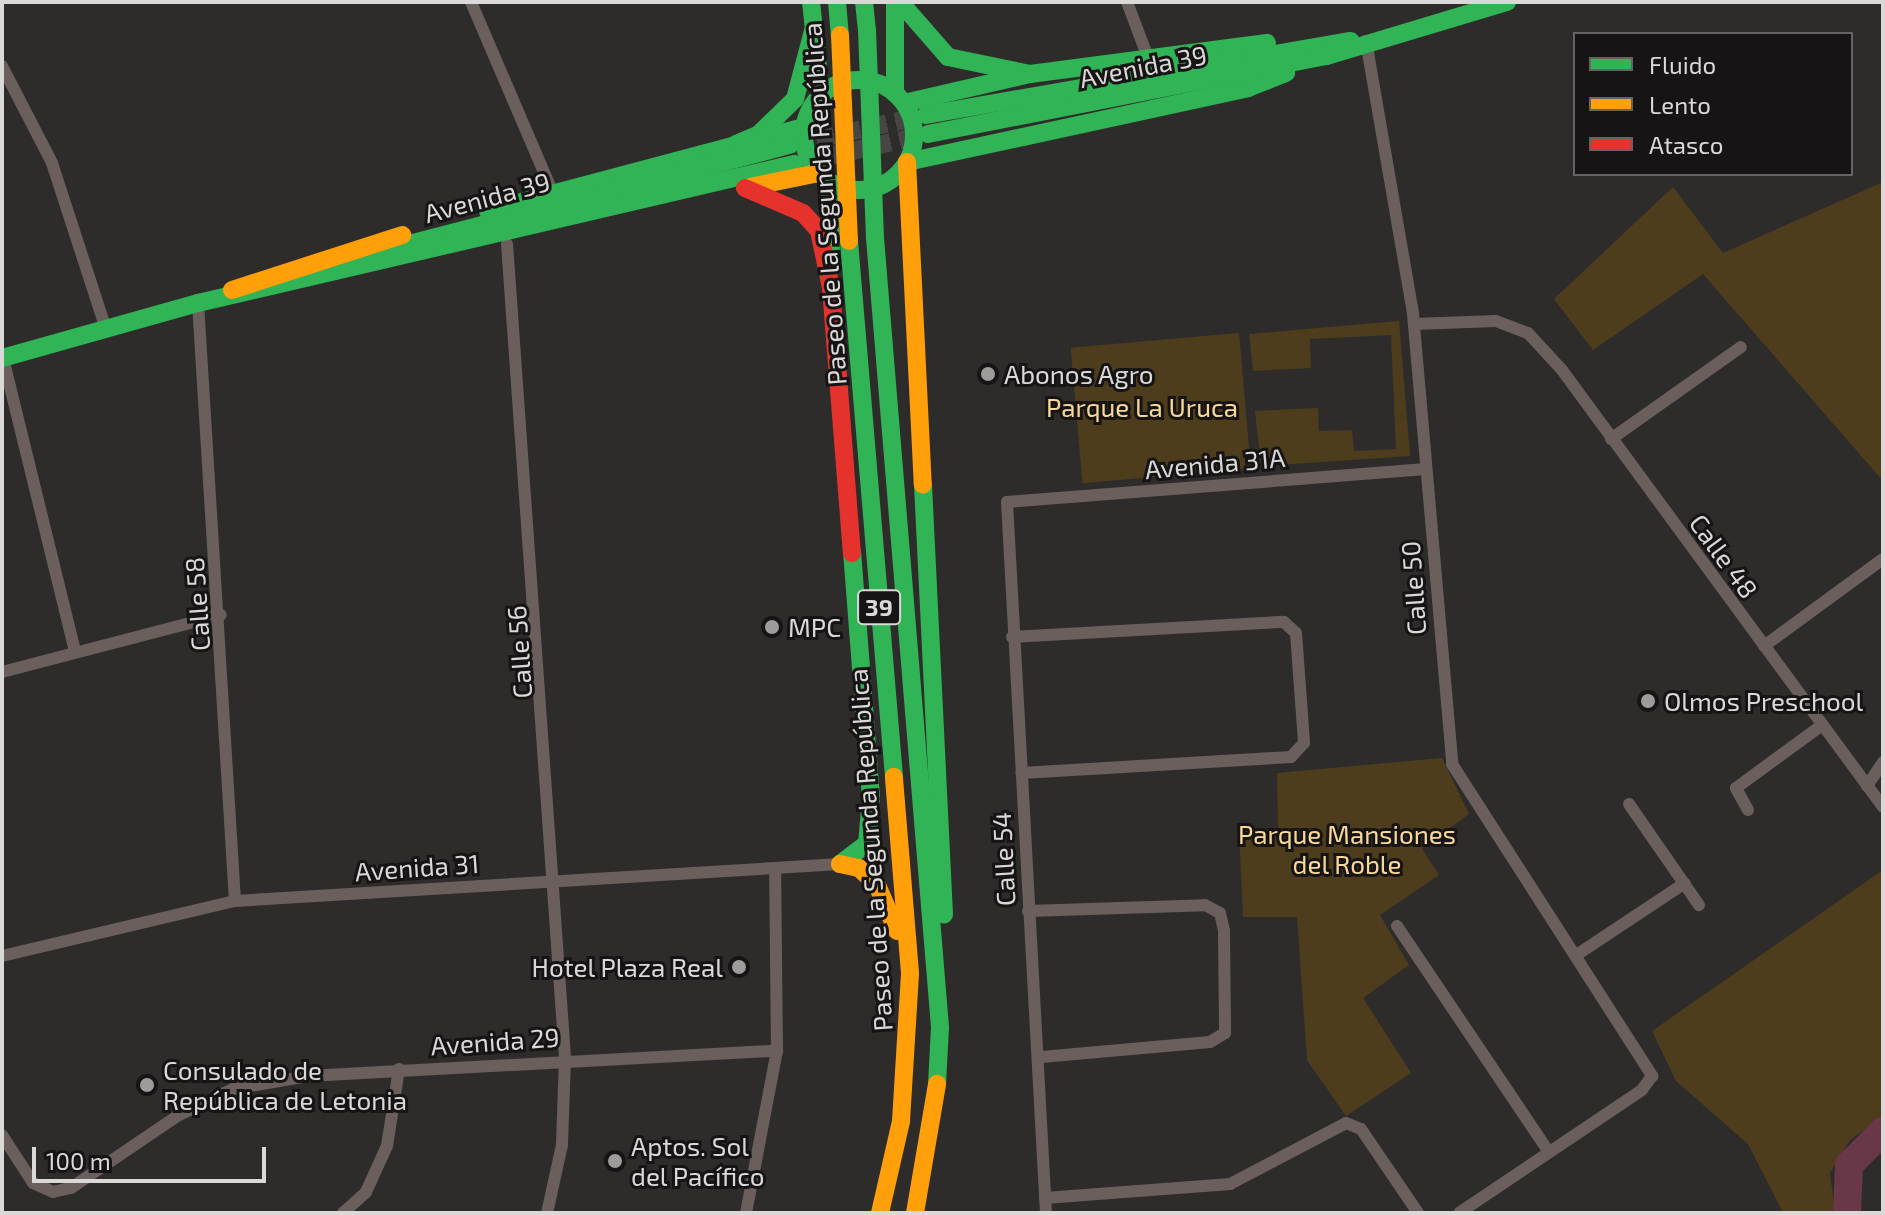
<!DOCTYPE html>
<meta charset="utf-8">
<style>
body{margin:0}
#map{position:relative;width:1885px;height:1215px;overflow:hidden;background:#2e2c2b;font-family:"Exo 2",sans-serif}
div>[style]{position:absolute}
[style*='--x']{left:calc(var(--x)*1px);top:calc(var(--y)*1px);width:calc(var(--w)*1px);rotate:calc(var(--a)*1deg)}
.green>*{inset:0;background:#4e3d1d;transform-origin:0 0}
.river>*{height:28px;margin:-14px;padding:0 14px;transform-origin:14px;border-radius:14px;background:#693848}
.secondary-tunnel>*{height:18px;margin-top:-9px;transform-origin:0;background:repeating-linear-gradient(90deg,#484645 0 18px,transparent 0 27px)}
.street>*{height:12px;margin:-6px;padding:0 6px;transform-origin:6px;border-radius:6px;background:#6b5f5e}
.fast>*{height:18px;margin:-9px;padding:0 9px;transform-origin:9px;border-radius:9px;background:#30b455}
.fast>.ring{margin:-9px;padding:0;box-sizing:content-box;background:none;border:18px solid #30b455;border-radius:50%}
.slow>*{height:18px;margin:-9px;padding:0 9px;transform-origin:9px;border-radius:9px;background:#ff9f0a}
.jam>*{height:18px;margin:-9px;padding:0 9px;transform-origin:9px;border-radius:9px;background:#e5322d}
.fast-bridge>*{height:18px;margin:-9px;padding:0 9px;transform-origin:9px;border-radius:9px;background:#30b455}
.slow-bridge>*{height:18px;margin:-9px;padding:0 9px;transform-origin:9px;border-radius:9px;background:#ff9f0a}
.dots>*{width:22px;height:22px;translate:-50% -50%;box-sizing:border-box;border:4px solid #161414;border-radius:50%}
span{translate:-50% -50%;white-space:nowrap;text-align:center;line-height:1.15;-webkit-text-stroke:6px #161414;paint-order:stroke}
.shield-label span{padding:2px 6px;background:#161414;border:2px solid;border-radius:6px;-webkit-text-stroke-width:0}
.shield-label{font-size:24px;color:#dbd9d8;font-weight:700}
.street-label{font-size:26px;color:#dbd9d8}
.poi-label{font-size:26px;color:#dbd9d8}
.left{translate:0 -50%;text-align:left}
.right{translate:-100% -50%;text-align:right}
.park-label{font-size:26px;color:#f9d799}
.frame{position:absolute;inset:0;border:4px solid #dbd9d8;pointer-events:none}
.legend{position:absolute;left:1573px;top:32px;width:280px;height:144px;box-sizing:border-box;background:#161414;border:2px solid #656362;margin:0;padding:10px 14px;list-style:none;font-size:24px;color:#dbd9d8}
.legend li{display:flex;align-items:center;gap:16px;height:40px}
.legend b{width:40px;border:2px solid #656362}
.scale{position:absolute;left:32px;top:1147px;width:234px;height:36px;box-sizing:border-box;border:4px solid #dbd9d8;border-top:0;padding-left:10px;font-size:24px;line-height:28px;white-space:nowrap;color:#dbd9d8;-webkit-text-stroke:6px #161414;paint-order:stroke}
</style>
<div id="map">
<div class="green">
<i style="clip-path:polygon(1883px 182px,1883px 481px,1703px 274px,1593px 350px,1554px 299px,1673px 187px,1723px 253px)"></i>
<i style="clip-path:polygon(1399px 321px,1410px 456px,1261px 466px,1255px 411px,1318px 408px,1319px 431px,1352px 430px,1354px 451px,1396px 449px,1391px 335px,1310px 339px,1311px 368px,1253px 371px,1249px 334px)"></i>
<i style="left:1239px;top:333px;width:136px;height:169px;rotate:85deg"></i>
<i style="clip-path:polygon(1442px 758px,1469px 814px,1422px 849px,1439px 875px,1380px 915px,1409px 965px,1363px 998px,1411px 1073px,1346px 1116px,1307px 1060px,1297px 917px,1243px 917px,1239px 831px,1278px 828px,1277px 773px)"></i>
<i style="clip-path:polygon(1883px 870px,1883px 1116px,1850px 1140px,1830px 1173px,1835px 1213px,1783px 1213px,1748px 1144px,1676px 1081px,1652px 1031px)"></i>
</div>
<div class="river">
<i style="--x:1847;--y:1213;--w:48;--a:-87.6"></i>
<i style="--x:1849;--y:1165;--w:48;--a:-45"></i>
</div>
<div class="secondary-tunnel">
<i style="--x:790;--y:145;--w:139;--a:-12.4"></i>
<i style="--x:794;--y:164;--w:137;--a:-12.6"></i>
</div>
<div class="street">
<i style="--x:471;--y:2;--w:208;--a:66.8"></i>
<i style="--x:1127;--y:2;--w:57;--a:69.3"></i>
<i style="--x:1366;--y:41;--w:277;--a:80.2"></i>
<i style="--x:1413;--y:314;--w:452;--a:85"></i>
<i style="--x:1452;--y:764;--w:371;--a:57.3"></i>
<i style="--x:1652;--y:1076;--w:17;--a:126"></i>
<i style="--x:1642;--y:1090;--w:220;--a:146.1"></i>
<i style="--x:2;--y:66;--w:109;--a:62.7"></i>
<i style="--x:52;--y:163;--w:175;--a:72"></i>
<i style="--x:507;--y:244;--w:816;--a:85.92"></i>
<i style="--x:565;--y:1058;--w:87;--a:92"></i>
<i style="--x:562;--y:1145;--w:70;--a:102.4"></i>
<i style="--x:198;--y:303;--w:599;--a:86.46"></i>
<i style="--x:1414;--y:324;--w:82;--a:-2.1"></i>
<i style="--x:1496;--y:321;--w:34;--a:21"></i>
<i style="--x:1528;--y:333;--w:50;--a:47.4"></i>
<i style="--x:1562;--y:370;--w:542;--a:53.7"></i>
<i style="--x:3;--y:358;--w:302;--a:76.2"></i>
<i style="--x:1611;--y:439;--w:159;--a:-35.3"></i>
<i style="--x:1012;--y:637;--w:272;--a:-3.2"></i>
<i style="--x:1284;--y:622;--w:16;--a:43"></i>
<i style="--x:1296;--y:633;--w:110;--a:85.8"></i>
<i style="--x:1304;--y:743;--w:19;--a:133"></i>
<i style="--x:1291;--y:757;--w:270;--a:176.6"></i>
<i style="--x:1764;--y:646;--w:147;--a:-36.2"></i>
<i style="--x:2;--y:672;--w:226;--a:-14.6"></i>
<i style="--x:1867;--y:786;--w:29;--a:-56"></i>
<i style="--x:1629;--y:804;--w:123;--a:55.3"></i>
<i style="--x:1748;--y:810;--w:25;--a:-119"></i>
<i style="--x:1736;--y:788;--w:107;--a:-36.2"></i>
<i style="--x:1028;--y:911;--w:177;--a:-1.9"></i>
<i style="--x:1205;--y:905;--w:17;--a:28"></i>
<i style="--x:1220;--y:913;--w:18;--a:77"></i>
<i style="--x:1224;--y:931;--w:102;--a:89.4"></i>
<i style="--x:1225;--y:1033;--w:17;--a:149"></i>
<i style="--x:1210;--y:1042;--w:169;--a:174.9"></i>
<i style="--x:1397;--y:926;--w:272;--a:56.1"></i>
<i style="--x:1578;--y:954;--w:128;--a:-33.6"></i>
<i style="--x:2;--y:956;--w:239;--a:-13.3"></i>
<i style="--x:235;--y:901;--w:606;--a:-3.5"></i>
<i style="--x:2;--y:1135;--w:57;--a:57.1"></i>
<i style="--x:33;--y:1183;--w:22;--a:24"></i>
<i style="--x:53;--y:1192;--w:18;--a:-13"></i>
<i style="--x:71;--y:1188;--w:130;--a:-34.1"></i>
<i style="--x:179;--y:1115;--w:60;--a:-25.7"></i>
<i style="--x:233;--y:1089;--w:76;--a:-9.8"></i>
<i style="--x:308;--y:1076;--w:470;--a:-3.1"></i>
<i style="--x:1045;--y:1198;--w:186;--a:-4.3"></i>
<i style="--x:1230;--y:1184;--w:131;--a:-27.7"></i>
<i style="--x:1346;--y:1123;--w:16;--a:22"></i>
<i style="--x:1361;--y:1129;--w:102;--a:55.8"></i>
<i style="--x:343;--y:1213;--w:31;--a:-42"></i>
<i style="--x:366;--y:1192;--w:51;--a:-65.5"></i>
<i style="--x:387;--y:1146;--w:78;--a:-81.1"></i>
<i style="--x:746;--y:1213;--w:165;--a:-79.2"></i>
<i style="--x:777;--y:1051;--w:183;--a:-90.6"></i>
<i style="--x:1046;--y:1213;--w:712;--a:-93.14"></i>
<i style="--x:1007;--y:502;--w:420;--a:-4.5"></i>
</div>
<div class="fast">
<i style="--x:811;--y:2;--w:93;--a:83.8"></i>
<i style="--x:837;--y:2;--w:33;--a:85"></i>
<i style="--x:864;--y:2;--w:28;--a:84"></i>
<i style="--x:895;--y:2;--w:91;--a:90"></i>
<i style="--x:900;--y:2;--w:73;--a:48.9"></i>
<i style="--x:948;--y:57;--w:84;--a:11.7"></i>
<i class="ring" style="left:804px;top:80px;width:92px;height:92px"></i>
<i style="--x:904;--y:103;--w:129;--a:-13"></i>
<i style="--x:1030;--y:74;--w:239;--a:-7.5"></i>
<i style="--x:926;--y:115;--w:431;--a:-9.9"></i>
<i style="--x:928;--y:134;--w:407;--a:-11.1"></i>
<i style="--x:1327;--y:56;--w:188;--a:-16.7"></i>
<i style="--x:736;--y:144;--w:25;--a:-23"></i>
<i style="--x:759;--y:134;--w:50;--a:-44.2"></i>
<i style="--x:795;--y:99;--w:70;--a:-75.2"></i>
<i style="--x:907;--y:162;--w:349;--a:-12.2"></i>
<i style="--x:1248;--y:88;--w:41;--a:-21.5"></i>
<i style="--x:830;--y:183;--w:68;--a:89.2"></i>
<i style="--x:488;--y:211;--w:327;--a:-14.9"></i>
<i style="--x:875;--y:238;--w:792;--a:85.29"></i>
<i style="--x:940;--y:1027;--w:57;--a:93"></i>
<i style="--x:849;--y:241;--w:538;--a:85.2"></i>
<i style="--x:390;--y:249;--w:413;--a:-14.6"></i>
<i style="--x:2;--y:358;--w:204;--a:-15.7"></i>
<i style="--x:198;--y:303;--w:612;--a:-13.13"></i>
<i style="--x:923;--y:485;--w:430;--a:87.2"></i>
<i style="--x:840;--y:864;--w:34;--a:-37"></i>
<i style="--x:867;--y:844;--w:46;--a:-85"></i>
<i style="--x:871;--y:798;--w:246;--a:-94.4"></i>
</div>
<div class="slow">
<i style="--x:907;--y:162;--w:323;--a:87.2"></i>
<i style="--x:750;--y:187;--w:69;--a:-11.6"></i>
<i style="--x:232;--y:290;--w:179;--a:-17.9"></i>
<i style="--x:840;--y:864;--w:19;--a:12"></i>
<i style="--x:859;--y:868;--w:25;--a:43"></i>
<i style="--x:877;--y:885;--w:50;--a:66.5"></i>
<i style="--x:880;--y:1213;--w:94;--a:-77.1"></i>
<i style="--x:901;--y:1121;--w:148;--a:-86.5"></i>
<i style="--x:910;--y:973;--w:197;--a:-94.7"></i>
<i style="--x:915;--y:1213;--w:131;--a:-80.3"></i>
</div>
<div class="jam">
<i style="--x:745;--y:188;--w:63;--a:23.3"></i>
<i style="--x:803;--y:213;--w:24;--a:48"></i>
<i style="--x:819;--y:231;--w:58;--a:78.1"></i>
<i style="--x:831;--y:288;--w:266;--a:85.5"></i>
</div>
<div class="fast-bridge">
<i style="--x:867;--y:30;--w:208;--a:87.8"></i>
</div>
<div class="slow-bridge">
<i style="--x:840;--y:35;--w:206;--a:87.5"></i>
</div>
<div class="dots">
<i style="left:988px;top:374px;background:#9e9c9b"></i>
<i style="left:772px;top:627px;background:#9e9c9b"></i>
<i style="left:1648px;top:701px;background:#9e9c9b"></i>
<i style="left:739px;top:967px;background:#9e9c9b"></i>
<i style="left:147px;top:1085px;background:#9e9c9b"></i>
<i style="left:615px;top:1161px;background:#9e9c9b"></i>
</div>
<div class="shield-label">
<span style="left:879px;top:607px">39</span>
</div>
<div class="street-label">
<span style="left:1143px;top:66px;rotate:-11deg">Avenida 39</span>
<span style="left:487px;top:197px;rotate:-15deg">Avenida 39</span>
<span style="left:824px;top:204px;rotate:-94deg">Paseo de la Segunda República</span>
<span style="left:1215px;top:463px;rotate:-5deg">Avenida 31A</span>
<span style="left:1724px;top:556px;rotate:54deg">Calle 48</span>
<span style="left:1413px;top:588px;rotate:-94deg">Calle 50</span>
<span style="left:197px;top:604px;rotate:-94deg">Calle 58</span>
<span style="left:519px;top:652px;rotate:-94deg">Calle 56</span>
<span style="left:870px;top:850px;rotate:-94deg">Paseo de la Segunda República</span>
<span style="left:1003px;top:859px;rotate:-93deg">Calle 54</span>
<span style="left:417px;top:867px;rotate:-4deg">Avenida 31</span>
<span style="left:495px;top:1041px;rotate:-4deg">Avenida 29</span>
</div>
<div class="poi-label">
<span class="left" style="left:1004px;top:374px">Abonos Agro</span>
<span class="left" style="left:788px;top:627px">MPC</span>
<span class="left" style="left:1664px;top:701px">Olmos Preschool</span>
<span class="right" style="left:723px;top:967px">Hotel Plaza Real</span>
<span class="left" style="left:163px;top:1085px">Consulado de<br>República de Letonia</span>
<span class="left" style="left:631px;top:1161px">Aptos. Sol<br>del Pacífico</span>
</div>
<div class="park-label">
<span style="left:1142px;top:407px">Parque La Uruca</span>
<span style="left:1347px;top:849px">Parque Mansiones<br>del Roble</span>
</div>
<div class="frame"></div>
<ul class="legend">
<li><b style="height:10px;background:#30b455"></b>Fluido</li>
<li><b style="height:10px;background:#ff9f0a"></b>Lento</li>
<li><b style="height:10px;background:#e5322d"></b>Atasco</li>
</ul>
<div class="scale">100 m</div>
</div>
